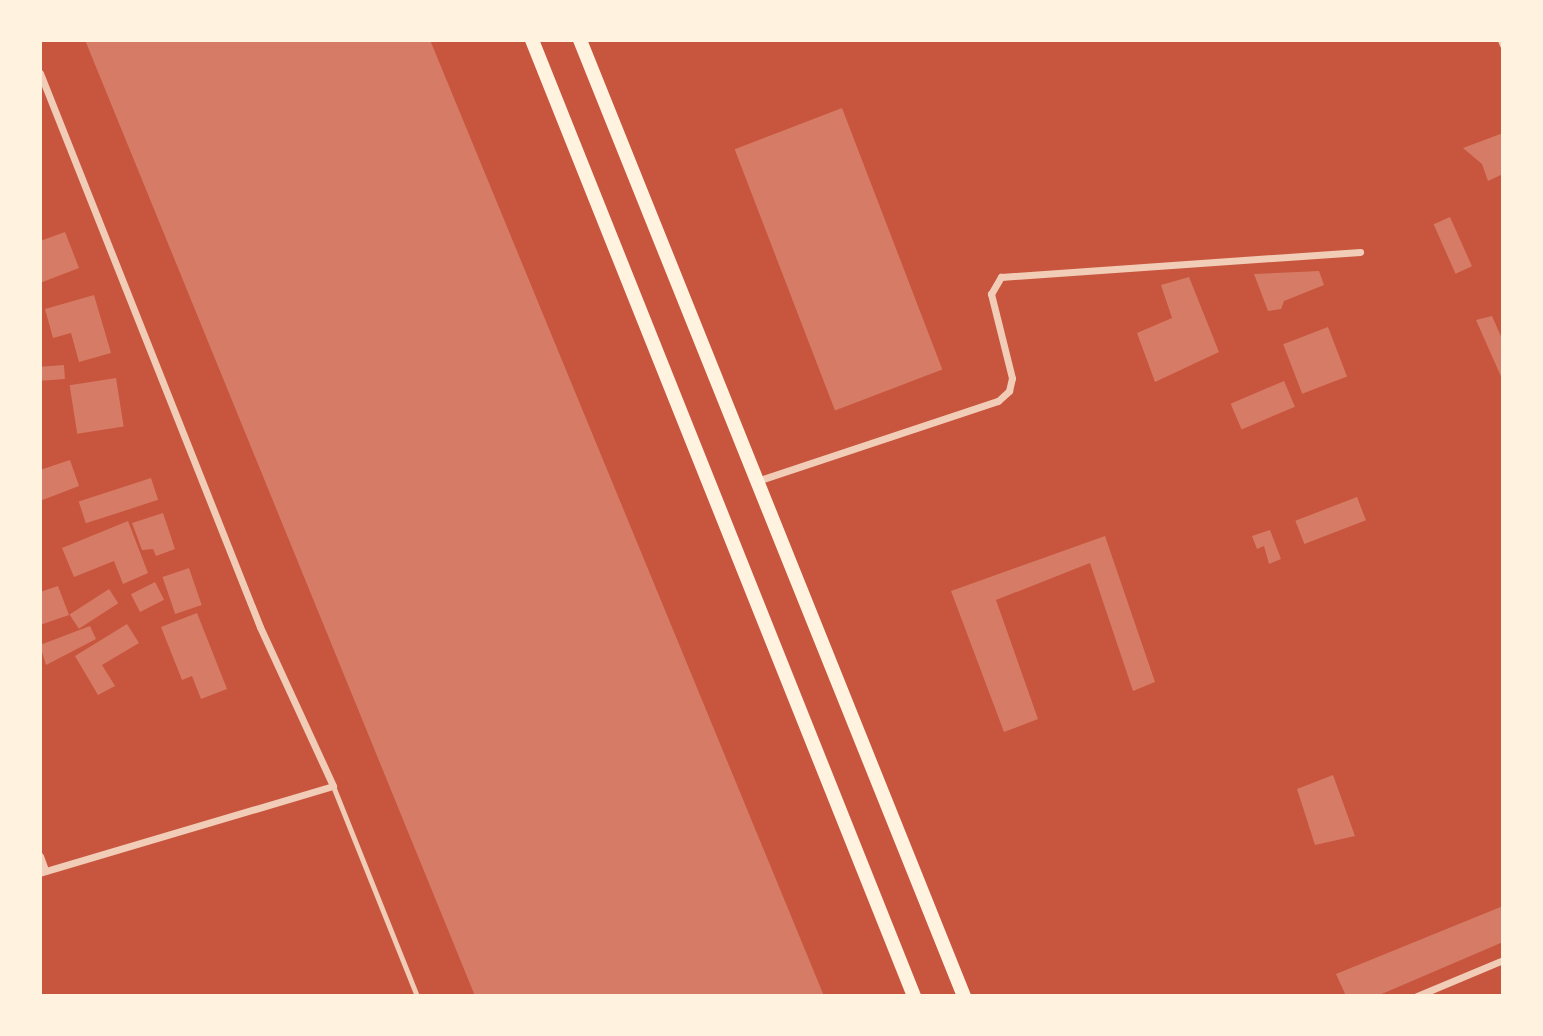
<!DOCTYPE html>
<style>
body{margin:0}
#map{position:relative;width:1543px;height:1036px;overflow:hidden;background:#c8553d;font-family:Helvetica,sans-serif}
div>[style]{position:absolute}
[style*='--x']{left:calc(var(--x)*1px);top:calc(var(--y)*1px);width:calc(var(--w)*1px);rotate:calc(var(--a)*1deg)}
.building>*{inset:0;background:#d67c66;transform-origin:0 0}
.service>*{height:5px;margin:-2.5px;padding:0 2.5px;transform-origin:2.5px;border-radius:2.5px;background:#f1ccb7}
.minor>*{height:7px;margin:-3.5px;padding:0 3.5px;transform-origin:3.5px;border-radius:3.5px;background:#f1ccb7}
.secondary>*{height:14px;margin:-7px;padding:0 7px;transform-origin:7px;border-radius:7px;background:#fff3e0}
span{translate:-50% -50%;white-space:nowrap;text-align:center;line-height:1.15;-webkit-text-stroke:7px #fff3e0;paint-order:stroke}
.frame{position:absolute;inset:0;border:42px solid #fff3e0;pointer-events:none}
</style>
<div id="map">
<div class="building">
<i style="clip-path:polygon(85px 40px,430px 40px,824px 996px,475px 996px)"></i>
<i style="left:842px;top:108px;width:280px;height:115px;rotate:69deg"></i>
<i style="clip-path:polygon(1503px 133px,1503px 174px,1488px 181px,1482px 164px,1463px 148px)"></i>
<i style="left:1450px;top:217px;width:54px;height:18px;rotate:66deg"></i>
<i style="clip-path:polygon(65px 232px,79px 268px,40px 283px,40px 241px)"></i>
<i style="clip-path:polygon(1319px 271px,1324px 285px,1284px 301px,1281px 309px,1268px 311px,1254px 274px)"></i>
<i style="clip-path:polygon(1189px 277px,1219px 352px,1155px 382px,1137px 333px,1172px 318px,1161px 285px)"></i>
<i style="clip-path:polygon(94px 295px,111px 353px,79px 362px,71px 333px,53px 338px,45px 309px)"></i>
<i style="clip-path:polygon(1492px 316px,1503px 341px,1503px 381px,1476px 320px)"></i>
<i style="left:1328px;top:327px;width:53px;height:48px;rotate:69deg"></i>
<i style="left:64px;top:365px;width:14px;height:24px;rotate:86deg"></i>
<i style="left:116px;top:378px;width:49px;height:47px;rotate:81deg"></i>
<i style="left:1284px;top:381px;width:28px;height:58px;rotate:67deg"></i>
<i style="clip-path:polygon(70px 460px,79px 486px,40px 501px,40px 470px)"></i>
<i style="left:151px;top:478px;width:23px;height:76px;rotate:72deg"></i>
<i style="left:1357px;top:497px;width:25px;height:66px;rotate:69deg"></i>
<i style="clip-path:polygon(163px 513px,175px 549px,156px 556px,153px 549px,142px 550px,132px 523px)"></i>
<i style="clip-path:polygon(128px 521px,148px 573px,123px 584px,114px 561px,74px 577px,62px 548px)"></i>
<i style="clip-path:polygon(1270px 530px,1281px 559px,1269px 564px,1264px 546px,1257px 549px,1252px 536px)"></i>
<i style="clip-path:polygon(1105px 536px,1155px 682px,1133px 691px,1090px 563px,996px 600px,1038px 719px,1004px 732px,951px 591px)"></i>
<i style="left:189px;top:568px;width:39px;height:28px;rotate:71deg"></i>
<i style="left:155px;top:582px;width:20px;height:27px;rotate:63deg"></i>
<i style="clip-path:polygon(58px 586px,69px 615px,40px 625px,40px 592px)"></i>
<i style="left:109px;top:589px;width:17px;height:47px;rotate:57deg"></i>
<i style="clip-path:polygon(197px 613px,227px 689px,201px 699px,192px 676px,182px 680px,161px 627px)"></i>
<i style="clip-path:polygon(127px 624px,139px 643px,102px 665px,115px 686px,98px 695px,75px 656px)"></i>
<i style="clip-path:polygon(90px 626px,96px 639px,46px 665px,40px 645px)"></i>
<i style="clip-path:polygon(1333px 775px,1355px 836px,1315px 845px,1297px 789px)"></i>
<i style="clip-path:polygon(1503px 906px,1503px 942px,1377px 996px,1346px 996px,1336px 974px)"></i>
</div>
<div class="service">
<i style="--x:333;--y:786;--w:226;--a:68.2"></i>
</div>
<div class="minor">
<i style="--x:1501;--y:40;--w:5;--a:68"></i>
<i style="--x:40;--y:73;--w:596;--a:68.34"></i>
<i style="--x:260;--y:627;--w:175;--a:65.3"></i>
<i style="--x:333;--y:786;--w:306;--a:163.5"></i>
<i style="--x:757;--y:481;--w:254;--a:-18.4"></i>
<i style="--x:998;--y:401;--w:15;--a:-42"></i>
<i style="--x:1009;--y:391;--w:13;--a:-77"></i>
<i style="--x:1012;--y:378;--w:87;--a:-104"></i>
<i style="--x:991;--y:294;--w:20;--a:-60"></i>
<i style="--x:1001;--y:277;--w:360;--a:-4"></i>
<i style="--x:40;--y:856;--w:15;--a:70"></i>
<i style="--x:1417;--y:996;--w:93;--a:-22.7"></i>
</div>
<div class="secondary">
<i style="--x:532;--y:40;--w:1029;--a:68.22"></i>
<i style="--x:580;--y:40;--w:1030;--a:68.12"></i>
</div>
<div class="frame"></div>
</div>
